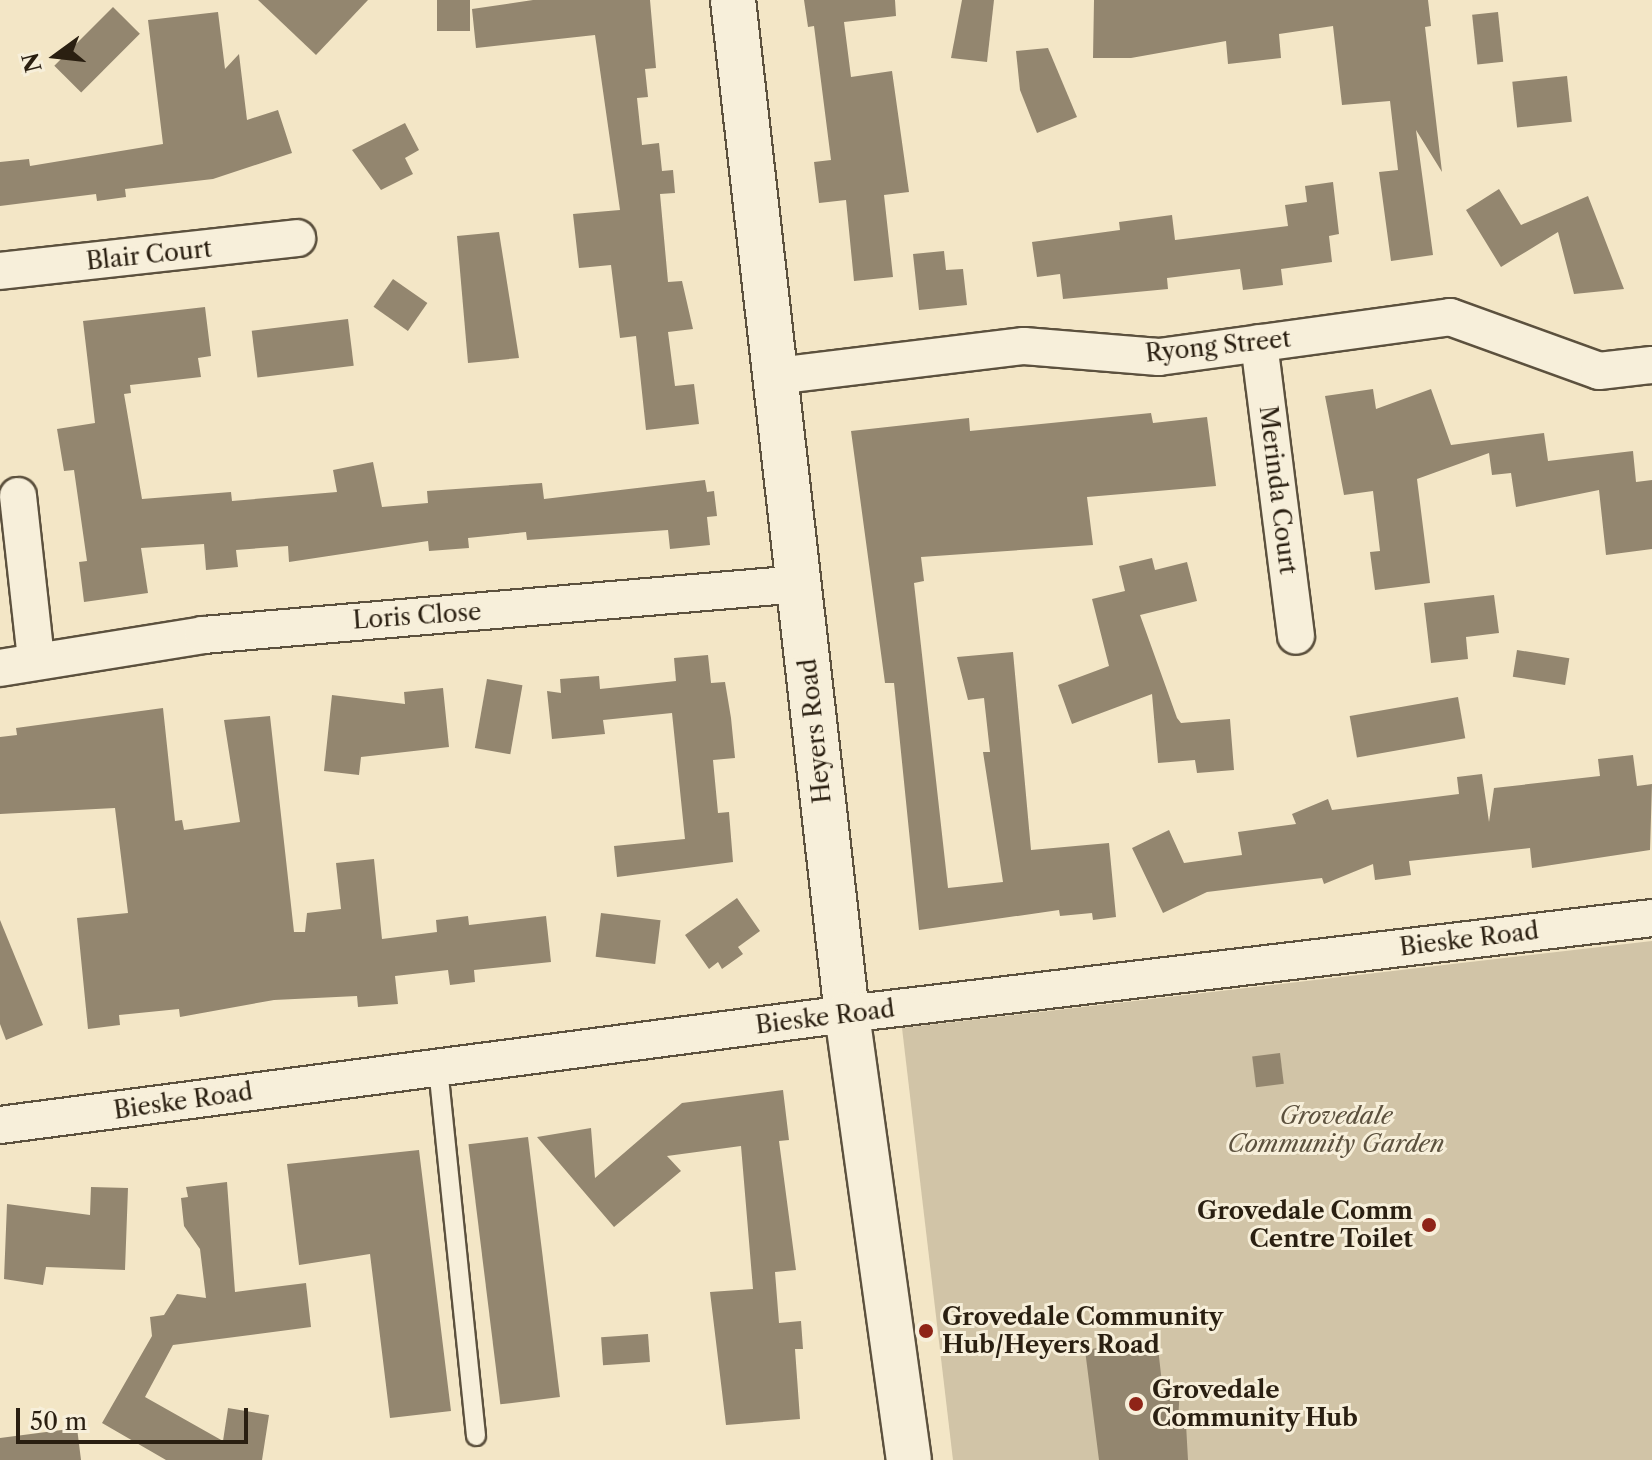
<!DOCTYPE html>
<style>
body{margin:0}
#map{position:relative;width:1652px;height:1460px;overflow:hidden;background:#f3e6c6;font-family:"Libre Caslon Text",serif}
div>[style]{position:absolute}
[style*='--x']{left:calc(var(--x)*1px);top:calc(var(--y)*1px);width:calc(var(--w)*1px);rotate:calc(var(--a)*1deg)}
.green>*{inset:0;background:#d1c4a7}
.building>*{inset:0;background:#93866f;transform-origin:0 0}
.roads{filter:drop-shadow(2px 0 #5c513e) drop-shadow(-2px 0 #5c513e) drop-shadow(0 2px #5c513e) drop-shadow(0 -2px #5c513e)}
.service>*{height:18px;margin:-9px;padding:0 9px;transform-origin:9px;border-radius:9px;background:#f7efda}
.minor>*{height:36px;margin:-18px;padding:0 18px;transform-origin:18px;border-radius:18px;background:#f7efda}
.tertiary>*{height:44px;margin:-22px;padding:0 22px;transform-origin:22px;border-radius:22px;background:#f7efda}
.dots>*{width:22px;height:22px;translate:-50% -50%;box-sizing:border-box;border:4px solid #f7efda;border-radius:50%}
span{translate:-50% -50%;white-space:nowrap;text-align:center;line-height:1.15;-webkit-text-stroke:6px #f7efda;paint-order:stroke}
.street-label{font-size:24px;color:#2a1f11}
.park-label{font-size:24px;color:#5c513e;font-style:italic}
.poi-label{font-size:24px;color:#2a1f11;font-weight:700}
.right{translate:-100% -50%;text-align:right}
.left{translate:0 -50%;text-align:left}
.north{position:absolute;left:16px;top:16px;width:80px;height:80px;-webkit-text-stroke:6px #f7efda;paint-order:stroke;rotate:255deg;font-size:22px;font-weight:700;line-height:32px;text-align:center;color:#2a1f11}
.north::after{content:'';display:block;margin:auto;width:28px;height:36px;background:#2a1f11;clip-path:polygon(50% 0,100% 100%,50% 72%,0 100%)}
.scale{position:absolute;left:16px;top:1408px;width:232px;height:36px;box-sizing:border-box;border:4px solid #2a1f11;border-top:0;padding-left:10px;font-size:24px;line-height:28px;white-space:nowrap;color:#2a1f11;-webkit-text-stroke:6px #f7efda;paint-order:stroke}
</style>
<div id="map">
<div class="green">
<i style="clip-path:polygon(1652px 941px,1652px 1460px,953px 1460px,902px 1028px)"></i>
</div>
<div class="building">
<i style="clip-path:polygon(258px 0,368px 0,316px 55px)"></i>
<i style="left:437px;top:0;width:33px;height:31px"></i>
<i style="clip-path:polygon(533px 0,650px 0,656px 68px,645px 69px,648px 97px,637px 98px,642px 145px,659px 143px,662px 171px,673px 170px,675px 193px,660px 194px,668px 282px,682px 281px,693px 329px,668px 332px,675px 386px,694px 384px,699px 424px,646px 430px,636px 336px,620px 338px,611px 265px,579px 268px,573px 214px,620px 210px,595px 35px,476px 48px,472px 9px)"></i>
<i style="clip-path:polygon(804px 0,895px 0,896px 16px,844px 22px,851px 77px,892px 71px,909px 192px,884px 195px,893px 277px,854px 281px,846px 200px,819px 203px,814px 162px,831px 160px,814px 26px,808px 27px)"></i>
<i style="clip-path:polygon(962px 0,994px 0,987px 62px,951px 58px)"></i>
<i style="clip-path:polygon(1094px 0,1428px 0,1431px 26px,1425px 27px,1442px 172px,1416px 130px,1433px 255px,1391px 261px,1379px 172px,1398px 170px,1390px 101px,1342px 105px,1333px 26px,1279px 34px,1281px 58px,1228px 64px,1226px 41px,1131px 58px,1093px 58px)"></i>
<i style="left:113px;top:7px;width:38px;height:83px;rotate:45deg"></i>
<i style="clip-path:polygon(218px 12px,225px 69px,239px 54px,247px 120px,278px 110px,292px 153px,213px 179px,125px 189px,126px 197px,97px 201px,96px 194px,0 206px,0 162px,29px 159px,30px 166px,163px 144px,148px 20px)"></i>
<i style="left:1498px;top:12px;width:50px;height:26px;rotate:84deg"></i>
<i style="clip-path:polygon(1048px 48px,1077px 117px,1037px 133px,1020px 90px,1016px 51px)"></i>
<i style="left:1567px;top:76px;width:46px;height:55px;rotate:84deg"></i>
<i style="clip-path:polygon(405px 123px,419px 150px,405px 158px,413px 174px,381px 190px,352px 150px)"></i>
<i style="clip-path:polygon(1333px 182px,1339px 234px,1329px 236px,1332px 262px,1281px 269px,1283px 285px,1243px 290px,1240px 269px,1167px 278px,1168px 289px,1063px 299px,1060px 274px,1037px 277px,1032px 242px,1120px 230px,1119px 222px,1172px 215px,1175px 240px,1288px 226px,1285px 205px,1307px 202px,1305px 186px)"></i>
<i style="clip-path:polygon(1499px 189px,1521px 225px,1588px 196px,1624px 289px,1574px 294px,1558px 232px,1501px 267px,1466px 210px)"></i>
<i style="clip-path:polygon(499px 232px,519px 358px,468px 363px,457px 236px)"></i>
<i style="clip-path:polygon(944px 251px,946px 270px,963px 269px,967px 305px,919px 310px,913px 254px)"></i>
<i style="left:393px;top:279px;width:42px;height:34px;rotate:35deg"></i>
<i style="clip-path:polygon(205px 307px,211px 356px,198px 358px,201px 377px,130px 385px,131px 393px,124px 394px,142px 499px,231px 492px,232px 501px,337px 492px,333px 470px,373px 462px,382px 507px,428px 503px,427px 491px,542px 483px,544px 499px,705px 480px,707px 492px,714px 491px,717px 516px,707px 517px,710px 545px,670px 549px,668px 530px,527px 540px,526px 532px,468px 538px,469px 548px,429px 551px,428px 541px,289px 562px,288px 546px,236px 550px,238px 567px,206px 570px,204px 544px,141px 548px,148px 593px,84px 602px,79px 562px,87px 561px,74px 470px,64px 471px,57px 429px,95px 423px,83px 321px)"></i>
<i style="left:348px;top:319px;width:47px;height:97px;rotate:83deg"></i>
<i style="clip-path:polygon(1373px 389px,1376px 409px,1431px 389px,1451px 445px,1544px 433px,1548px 461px,1633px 451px,1636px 482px,1652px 480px,1652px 549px,1606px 555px,1599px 490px,1516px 507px,1511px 473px,1492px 475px,1489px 453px,1417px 479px,1430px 583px,1375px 590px,1370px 552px,1380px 551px,1373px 491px,1344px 495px,1325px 396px)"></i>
<i style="clip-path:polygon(1151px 413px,1153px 423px,1207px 417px,1216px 486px,1087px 497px,1093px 545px,921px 557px,924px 581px,914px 583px,948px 888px,1003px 882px,983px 752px,990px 752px,984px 698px,968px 700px,957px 657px,1013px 652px,1031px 850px,1109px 843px,1116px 917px,1093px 920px,1092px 913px,1060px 916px,1059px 910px,919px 930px,894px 683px,885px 683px,851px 431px,969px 418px,970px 431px)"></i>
<i style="clip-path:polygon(1152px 558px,1155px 570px,1187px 562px,1197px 601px,1140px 615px,1177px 718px,1181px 723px,1230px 719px,1234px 770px,1197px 773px,1195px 760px,1158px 763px,1152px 694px,1072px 724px,1058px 685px,1109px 666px,1092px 599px,1125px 591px,1119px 566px)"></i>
<i style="clip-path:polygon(1494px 595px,1499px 633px,1466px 637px,1468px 659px,1431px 663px,1424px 603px)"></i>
<i style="left:1517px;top:650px;width:53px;height:27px;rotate:9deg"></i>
<i style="clip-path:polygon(708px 655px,711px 683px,725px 682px,731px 718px,735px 758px,713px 760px,718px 813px,729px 812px,733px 862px,617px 877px,614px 846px,685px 839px,672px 713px,603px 720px,605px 734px,552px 739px,547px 691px,561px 693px,560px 679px,599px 676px,600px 689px,676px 681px,674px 658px)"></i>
<i style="left:487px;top:679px;width:36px;height:70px;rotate:10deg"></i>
<i style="clip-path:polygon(443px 688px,449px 747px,361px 757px,359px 775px,324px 771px,332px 695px,405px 704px,404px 692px)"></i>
<i style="left:1458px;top:697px;width:42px;height:110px;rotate:80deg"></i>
<i style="clip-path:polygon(163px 708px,175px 821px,182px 820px,184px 830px,240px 822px,224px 720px,270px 716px,294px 932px,305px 932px,307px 913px,341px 909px,336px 863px,374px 859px,382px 939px,437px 932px,436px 920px,468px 916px,469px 925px,546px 916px,551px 962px,474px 970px,475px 982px,450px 985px,448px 970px,395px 976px,398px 1004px,358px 1007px,357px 996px,274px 1000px,180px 1017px,179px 1009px,119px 1015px,120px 1025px,88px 1029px,77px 918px,128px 913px,115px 808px,0 814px,0 737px,17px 735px,16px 728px)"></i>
<i style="clip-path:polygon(1633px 755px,1637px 786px,1652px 784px,1650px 850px,1532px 868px,1530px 848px,1409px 861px,1411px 875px,1375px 880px,1373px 864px,1324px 884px,1322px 878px,1207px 892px,1163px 913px,1132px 848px,1169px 830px,1184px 863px,1242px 855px,1238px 832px,1296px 824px,1292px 814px,1328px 799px,1332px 810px,1459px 794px,1457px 777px,1482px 774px,1489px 822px,1494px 788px,1600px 776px,1598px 759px)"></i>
<i style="clip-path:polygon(737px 898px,760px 931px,738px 947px,743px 954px,722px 969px,718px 962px,709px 969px,685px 935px)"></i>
<i style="left:601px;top:913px;width:60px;height:44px;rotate:7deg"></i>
<i style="clip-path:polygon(0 920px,43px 1025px,6px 1040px,0 1024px)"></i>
<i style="left:1280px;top:1053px;width:31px;height:28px;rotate:83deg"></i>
<i style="clip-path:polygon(783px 1090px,789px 1140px,779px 1141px,796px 1270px,775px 1272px,779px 1323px,801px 1321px,803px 1349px,795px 1349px,800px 1419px,726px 1425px,710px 1292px,753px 1289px,741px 1146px,667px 1156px,681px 1171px,614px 1227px,537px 1137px,591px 1128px,595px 1178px,682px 1103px)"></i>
<i style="left:528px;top:1137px;width:262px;height:60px;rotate:83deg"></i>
<i style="clip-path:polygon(419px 1150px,451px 1411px,390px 1418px,370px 1254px,299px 1265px,287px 1164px)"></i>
<i style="clip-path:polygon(227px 1182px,235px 1292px,306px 1283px,311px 1327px,173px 1345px,145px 1397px,223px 1441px,228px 1408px,269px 1415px,262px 1460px,166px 1460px,102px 1423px,152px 1336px,150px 1317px,164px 1315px,177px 1294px,206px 1298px,200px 1249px,184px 1226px,181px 1198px,188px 1197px,186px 1187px)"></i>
<i style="clip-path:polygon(91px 1187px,128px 1188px,125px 1270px,46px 1267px,43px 1285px,4px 1279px,7px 1204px,90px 1215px)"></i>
<i style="left:648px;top:1334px;width:28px;height:47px;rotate:86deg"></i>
<i style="clip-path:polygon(1157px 1339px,1162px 1383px,1180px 1384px,1178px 1424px,1186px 1424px,1188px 1460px,1099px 1460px,1085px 1350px)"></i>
<i style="clip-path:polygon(77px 1428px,81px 1460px,0 1460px,0 1438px)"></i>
</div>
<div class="roads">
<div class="service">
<i style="--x:438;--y:1068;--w:370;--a:84.1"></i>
</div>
<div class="minor">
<i style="--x:0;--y:271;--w:299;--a:-6.3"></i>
<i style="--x:1259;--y:343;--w:295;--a:82.8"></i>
<i style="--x:776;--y:376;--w:250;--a:-6.9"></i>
<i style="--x:1024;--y:346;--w:135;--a:4.7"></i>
<i style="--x:1159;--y:357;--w:294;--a:-7.8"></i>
<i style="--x:1450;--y:317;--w:158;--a:19.9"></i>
<i style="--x:1599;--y:371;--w:53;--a:-6.5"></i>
<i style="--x:18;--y:496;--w:165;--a:83.7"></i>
<i style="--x:0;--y:668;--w:206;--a:-9.2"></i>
<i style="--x:203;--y:635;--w:598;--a:-4.89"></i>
<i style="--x:0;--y:1125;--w:854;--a:-7.47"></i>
<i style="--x:847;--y:1014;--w:811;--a:-6.8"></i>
</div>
<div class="tertiary">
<i style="--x:733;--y:0;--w:1020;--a:83.59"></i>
<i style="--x:847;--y:1014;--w:450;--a:82.1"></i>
</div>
</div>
<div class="dots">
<i style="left:1429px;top:1225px;background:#8f2418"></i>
<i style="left:926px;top:1331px;background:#8f2418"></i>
<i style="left:1136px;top:1404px;background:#8f2418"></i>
</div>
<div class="street-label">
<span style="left:149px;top:255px;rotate:-6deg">Blair Court</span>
<span style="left:1218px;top:346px;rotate:-6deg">Ryong Street</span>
<span style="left:1278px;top:490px;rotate:83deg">Merinda Court</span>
<span style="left:417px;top:616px;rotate:-4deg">Loris Close</span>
<span style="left:815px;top:731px;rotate:-96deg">Heyers Road</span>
<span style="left:1469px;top:939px;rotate:-7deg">Bieske Road</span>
<span style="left:825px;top:1017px;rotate:-7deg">Bieske Road</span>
<span style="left:183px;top:1101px;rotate:-8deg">Bieske Road</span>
</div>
<div class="park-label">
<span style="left:1336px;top:1130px">Grovedale<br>Community Garden</span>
</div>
<div class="poi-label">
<span class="right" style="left:1413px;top:1225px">Grovedale Comm<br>Centre Toilet</span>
<span class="left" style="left:942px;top:1331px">Grovedale Community<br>Hub/Heyers Road</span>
<span class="left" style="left:1152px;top:1404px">Grovedale<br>Community Hub</span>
</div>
<div class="north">N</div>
<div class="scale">50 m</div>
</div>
